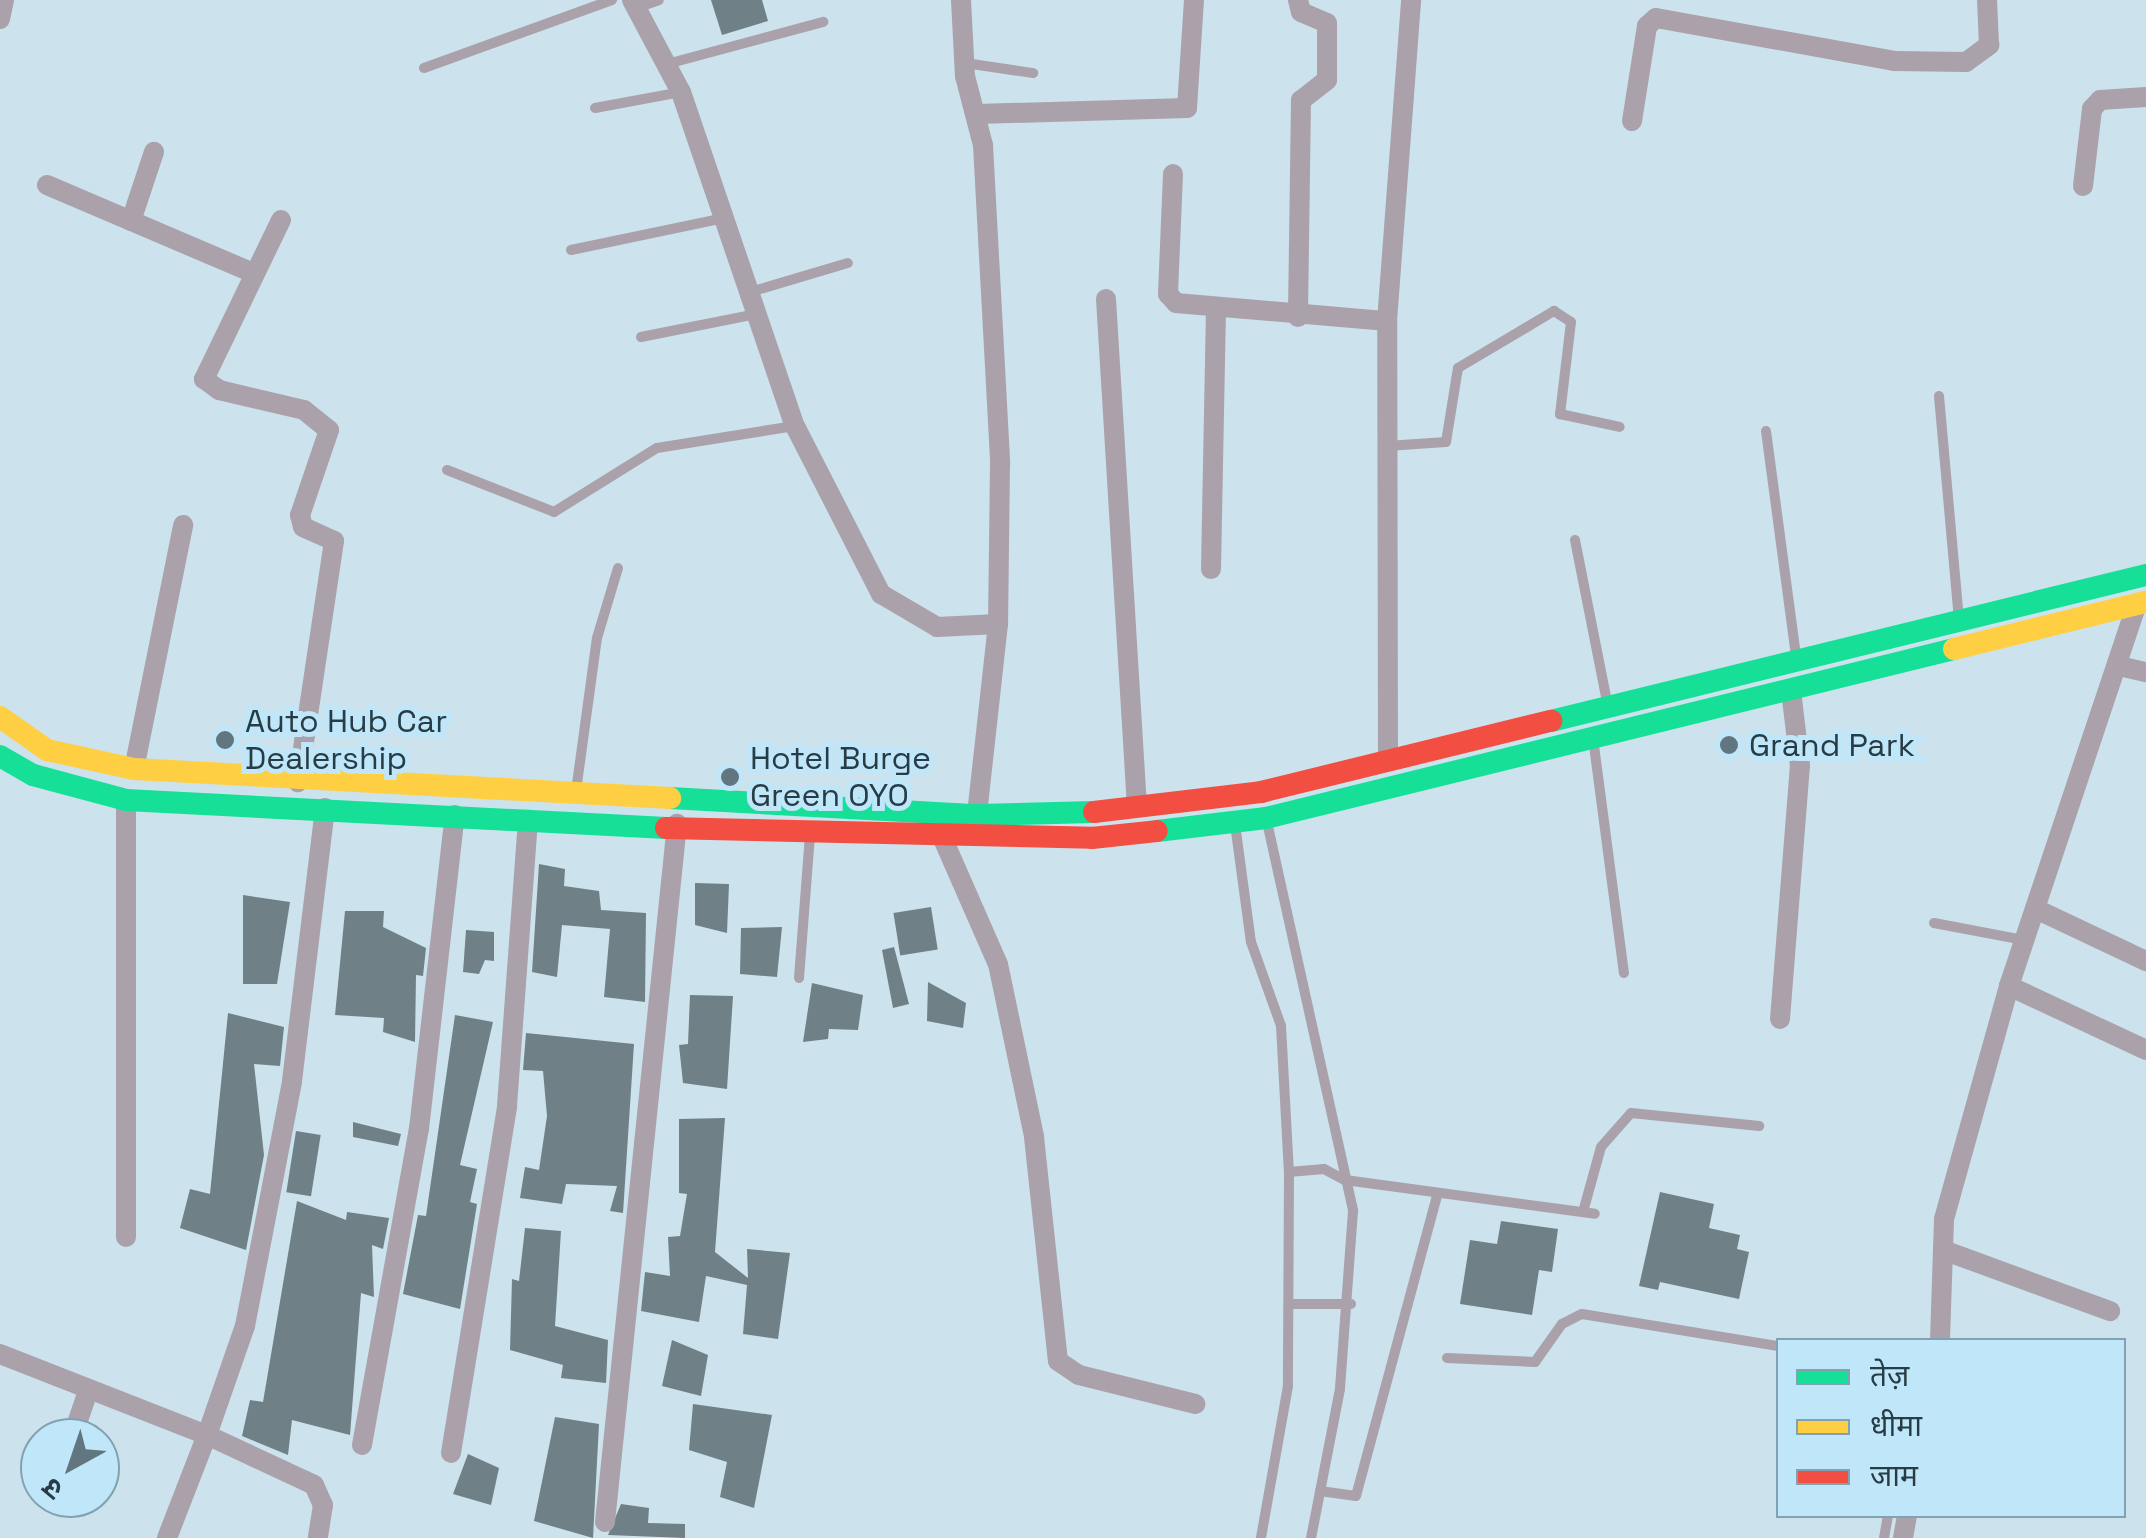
<!DOCTYPE html>
<meta charset="utf-8">
<style>
body{margin:0}
#map{position:relative;width:2146px;height:1538px;overflow:hidden;background:#cce2ec;font-family:"Space Grotesk","Noto Sans Devanagari",sans-serif}
div>[style]{position:absolute}
[style*='--x']{left:calc(var(--x)*1px);top:calc(var(--y)*1px);width:calc(var(--w)*1px);rotate:calc(var(--a)*1deg)}
.building>*{inset:0;background:#6f8187;transform-origin:0 0}
.lane>*{height:10px;margin:-5px;padding:0 5px;transform-origin:5px;border-radius:5px;background:#aaa1ab}
.street>*{height:20px;margin:-10px;padding:0 10px;transform-origin:10px;border-radius:10px;background:#aaa1ab}
.fast>*{height:22px;margin:-11px;padding:0 11px;transform-origin:11px;border-radius:11px;background:#16e098}
.slow>*{height:22px;margin:-11px;padding:0 11px;transform-origin:11px;border-radius:11px;background:#ffcf43}
.jam>*{height:22px;margin:-11px;padding:0 11px;transform-origin:11px;border-radius:11px;background:#f24e42}
.dots>*{width:28px;height:28px;translate:-50% -50%;box-sizing:border-box;border:5px solid #bfe6f9;border-radius:50%}
span{translate:-50% -50%;white-space:nowrap;text-align:center;line-height:1.15;-webkit-text-stroke:10px #bfe6f9;paint-order:stroke}
.poi-label{font-size:32px;color:#283c45}
.left{translate:0 -50%;text-align:left}
.legend{position:absolute;left:1776px;top:1338px;width:350px;height:180px;box-sizing:border-box;background:#bfe6f9;border:2px solid #83a2b1;margin:0;padding:12px 18px;list-style:none;font-size:30px;color:#283c45}
.legend li{display:flex;align-items:center;gap:20px;height:50px}
.legend b{width:50px;border:2px solid #83a2b1}
.north{position:absolute;left:20px;top:1418px;width:100px;height:100px;box-sizing:border-box;background:#bfe6f9;border:2px solid #83a2b1;border-radius:50%;rotate:220deg;font-size:28px;font-weight:700;line-height:40px;text-align:center;color:#283c45}
.north::after{content:'';display:block;margin:auto;width:35px;height:45px;background:#61767f;clip-path:polygon(50% 0,100% 100%,50% 72%,0 100%)}
</style>
<div id="map">
<div class="building">
<i style="clip-path:polygon(711px 0,762px 0,768px 21px,722px 35px)"></i>
<i style="clip-path:polygon(539px 864px,565px 869px,564px 886px,599px 891px,601px 910px,646px 913px,645px 1002px,604px 997px,610px 929px,562px 925px,557px 977px,532px 972px)"></i>
<i style="clip-path:polygon(695px 883px,729px 884px,727px 933px,695px 925px)"></i>
<i style="clip-path:polygon(243px 895px,290px 902px,277px 984px,243px 984px)"></i>
<i style="left:931px;top:907px;width:43px;height:38px;rotate:81deg"></i>
<i style="clip-path:polygon(345px 911px,384px 911px,383px 927px,426px 948px,423px 976px,416px 975px,415px 1042px,383px 1032px,384px 1018px,335px 1015px)"></i>
<i style="clip-path:polygon(782px 927px,777px 977px,740px 974px,741px 928px)"></i>
<i style="clip-path:polygon(466px 930px,494px 932px,494px 961px,485px 960px,479px 974px,463px 972px)"></i>
<i style="clip-path:polygon(894px 947px,909px 1004px,893px 1008px,882px 950px)"></i>
<i style="clip-path:polygon(928px 982px,966px 1003px,963px 1028px,927px 1021px)"></i>
<i style="clip-path:polygon(812px 983px,863px 995px,858px 1030px,829px 1029px,828px 1039px,803px 1042px)"></i>
<i style="clip-path:polygon(690px 995px,733px 996px,727px 1089px,683px 1083px,679px 1045px,688px 1044px)"></i>
<i style="clip-path:polygon(228px 1013px,284px 1027px,280px 1066px,254px 1064px,264px 1155px,246px 1250px,180px 1228px,190px 1189px,210px 1194px)"></i>
<i style="clip-path:polygon(455px 1015px,493px 1022px,460px 1165px,477px 1169px,470px 1202px,477px 1204px,460px 1309px,403px 1294px,418px 1215px,426px 1216px)"></i>
<i style="clip-path:polygon(526px 1033px,634px 1044px,623px 1213px,610px 1211px,617px 1186px,566px 1184px,562px 1204px,520px 1198px,525px 1167px,539px 1170px,547px 1116px,543px 1071px,523px 1070px)"></i>
<i style="clip-path:polygon(725px 1118px,715px 1252px,748px 1278px,747px 1249px,790px 1253px,778px 1339px,743px 1334px,747px 1285px,706px 1276px,699px 1322px,641px 1311px,645px 1272px,670px 1276px,668px 1237px,680px 1236px,687px 1194px,679px 1193px,679px 1119px)"></i>
<i style="clip-path:polygon(353px 1122px,401px 1134px,398px 1146px,353px 1137px)"></i>
<i style="left:296px;top:1131px;width:25px;height:62px;rotate:9deg"></i>
<i style="clip-path:polygon(1660px 1192px,1714px 1204px,1709px 1228px,1740px 1235px,1737px 1249px,1749px 1252px,1739px 1299px,1660px 1282px,1658px 1290px,1639px 1286px)"></i>
<i style="clip-path:polygon(297px 1201px,346px 1220px,347px 1212px,389px 1218px,383px 1249px,372px 1245px,374px 1297px,361px 1293px,350px 1435px,292px 1420px,288px 1455px,242px 1436px,250px 1400px,263px 1402px)"></i>
<i style="clip-path:polygon(1501px 1221px,1558px 1229px,1552px 1272px,1539px 1270px,1532px 1315px,1460px 1304px,1470px 1240px,1497px 1244px)"></i>
<i style="clip-path:polygon(525px 1228px,561px 1231px,555px 1326px,608px 1340px,606px 1383px,561px 1378px,563px 1365px,510px 1350px,512px 1279px,519px 1281px)"></i>
<i style="clip-path:polygon(672px 1340px,708px 1355px,701px 1396px,662px 1386px)"></i>
<i style="clip-path:polygon(693px 1404px,772px 1415px,754px 1508px,720px 1497px,727px 1462px,689px 1450px)"></i>
<i style="clip-path:polygon(555px 1417px,599px 1424px,593px 1538px,534px 1521px)"></i>
<i style="clip-path:polygon(468px 1454px,499px 1468px,491px 1505px,453px 1494px)"></i>
<i style="clip-path:polygon(621px 1504px,649px 1508px,648px 1523px,685px 1524px,685px 1538px,608px 1535px)"></i>
</div>
<div class="lane">
<i style="--x:636;--y:8;--w:24;--a:-19"></i>
<i style="--x:965;--y:63;--w:69;--a:8.4"></i>
<i style="--x:667;--y:64;--w:162;--a:-15.1"></i>
<i style="--x:424;--y:68;--w:200;--a:-19.9"></i>
<i style="--x:595;--y:108;--w:87;--a:-10.5"></i>
<i style="--x:571;--y:250;--w:156;--a:-11.8"></i>
<i style="--x:750;--y:292;--w:102;--a:-16.5"></i>
<i style="--x:641;--y:337;--w:117;--a:-11.3"></i>
<i style="--x:1939;--y:396;--w:224;--a:84.9"></i>
<i style="--x:1766;--y:431;--w:228;--a:82.4"></i>
<i style="--x:1387;--y:446;--w:59;--a:-3.9"></i>
<i style="--x:1446;--y:442;--w:75;--a:-80.8"></i>
<i style="--x:1458;--y:368;--w:112;--a:-30.7"></i>
<i style="--x:1554;--y:311;--w:20;--a:33"></i>
<i style="--x:1571;--y:322;--w:93;--a:96.8"></i>
<i style="--x:1560;--y:414;--w:61;--a:12.2"></i>
<i style="--x:447;--y:470;--w:115;--a:21.4"></i>
<i style="--x:554;--y:512;--w:121;--a:-31.9"></i>
<i style="--x:657;--y:448;--w:139;--a:-9.1"></i>
<i style="--x:1575;--y:540;--w:170;--a:78.8"></i>
<i style="--x:1593;--y:738;--w:237;--a:82.5"></i>
<i style="--x:576;--y:791;--w:154;--a:-82.2"></i>
<i style="--x:597;--y:638;--w:73;--a:-73.3"></i>
<i style="--x:1267;--y:822;--w:398;--a:77.5"></i>
<i style="--x:1353;--y:1211;--w:178;--a:94.2"></i>
<i style="--x:1340;--y:1389;--w:152;--a:101"></i>
<i style="--x:1235;--y:824;--w:119;--a:82.3"></i>
<i style="--x:1251;--y:942;--w:89;--a:70.3"></i>
<i style="--x:1281;--y:1026;--w:146;--a:86.9"></i>
<i style="--x:1289;--y:1172;--w:214;--a:90.3"></i>
<i style="--x:1288;--y:1386;--w:154;--a:100.1"></i>
<i style="--x:1934;--y:923;--w:92;--a:10.7"></i>
<i style="--x:799;--y:978;--w:142;--a:-85.6"></i>
<i style="--x:1289;--y:1172;--w:35;--a:-5"></i>
<i style="--x:1324;--y:1169;--w:24;--a:28"></i>
<i style="--x:1345;--y:1180;--w:252;--a:7.7"></i>
<i style="--x:1583;--y:1212;--w:67;--a:-74.5"></i>
<i style="--x:1601;--y:1147;--w:45;--a:-48.6"></i>
<i style="--x:1631;--y:1113;--w:129;--a:5.8"></i>
<i style="--x:1289;--y:1304;--w:62;--a:0"></i>
<i style="--x:1447;--y:1358;--w:88;--a:2.6"></i>
<i style="--x:1535;--y:1362;--w:47;--a:-54.6"></i>
<i style="--x:1562;--y:1324;--w:22;--a:-27"></i>
<i style="--x:1582;--y:1314;--w:199;--a:9.3"></i>
<i style="--x:1320;--y:1491;--w:36;--a:8"></i>
<i style="--x:1356;--y:1496;--w:314;--a:-74.9"></i>
<i style="--x:1884;--y:1538;--w:22;--a:-80"></i>
</div>
<div class="street">
<i style="--x:632;--y:0;--w:104;--a:62"></i>
<i style="--x:681;--y:92;--w:353;--a:71.2"></i>
<i style="--x:795;--y:426;--w:189;--a:62.9"></i>
<i style="--x:881;--y:594;--w:65;--a:30.5"></i>
<i style="--x:937;--y:627;--w:61;--a:-2.8"></i>
<i style="--x:961;--y:0;--w:76;--a:87"></i>
<i style="--x:965;--y:76;--w:71;--a:75.4"></i>
<i style="--x:983;--y:145;--w:319;--a:86.9"></i>
<i style="--x:1000;--y:464;--w:160;--a:90.7"></i>
<i style="--x:998;--y:624;--w:192;--a:96.3"></i>
<i style="--x:1298;--y:0;--w:12;--a:76"></i>
<i style="--x:1301;--y:12;--w:28;--a:23"></i>
<i style="--x:1327;--y:23;--w:57;--a:90"></i>
<i style="--x:1327;--y:80;--w:33;--a:142"></i>
<i style="--x:1301;--y:100;--w:217;--a:90.8"></i>
<i style="--x:0;--y:19;--w:19;--a:-78"></i>
<i style="--x:976;--y:114;--w:211;--a:-1.6"></i>
<i style="--x:1187;--y:108;--w:108;--a:-86.3"></i>
<i style="--x:1632;--y:121;--w:96;--a:-81"></i>
<i style="--x:1647;--y:26;--w:12;--a:-42"></i>
<i style="--x:1656;--y:18;--w:242;--a:10.2"></i>
<i style="--x:1894;--y:61;--w:72;--a:0.8"></i>
<i style="--x:1966;--y:62;--w:29;--a:-36"></i>
<i style="--x:1989;--y:45;--w:45;--a:-92.5"></i>
<i style="--x:1173;--y:174;--w:120;--a:92.4"></i>
<i style="--x:1168;--y:294;--w:12;--a:48"></i>
<i style="--x:1176;--y:303;--w:212;--a:4.9"></i>
<i style="--x:47;--y:185;--w:222;--a:23.1"></i>
<i style="--x:2083;--y:186;--w:78;--a:-83.3"></i>
<i style="--x:2092;--y:109;--w:12;--a:-48"></i>
<i style="--x:2100;--y:100;--w:46;--a:-3.7"></i>
<i style="--x:281;--y:220;--w:177;--a:115.8"></i>
<i style="--x:204;--y:379;--w:19;--a:36"></i>
<i style="--x:219;--y:390;--w:87;--a:13.2"></i>
<i style="--x:304;--y:410;--w:32;--a:39"></i>
<i style="--x:329;--y:430;--w:90;--a:108.8"></i>
<i style="--x:300;--y:515;--w:12;--a:76"></i>
<i style="--x:303;--y:527;--w:34;--a:24"></i>
<i style="--x:334;--y:541;--w:244;--a:98.5"></i>
<i style="--x:131;--y:221;--w:73;--a:-71.6"></i>
<i style="--x:1106;--y:299;--w:509;--a:86.51"></i>
<i style="--x:1211;--y:569;--w:260;--a:-88.9"></i>
<i style="--x:2119;--y:666;--w:28;--a:13"></i>
<i style="--x:1388;--y:760;--w:439;--a:-90.1"></i>
<i style="--x:1387;--y:321;--w:322;--a:-85.7"></i>
<i style="--x:134;--y:769;--w:249;--a:-78.6"></i>
<i style="--x:943;--y:839;--w:137;--a:66.3"></i>
<i style="--x:998;--y:964;--w:177;--a:78.2"></i>
<i style="--x:1034;--y:1137;--w:225;--a:83.9"></i>
<i style="--x:1058;--y:1361;--w:25;--a:34"></i>
<i style="--x:1079;--y:1375;--w:120;--a:14"></i>
<i style="--x:2036;--y:909;--w:122;--a:25.3"></i>
<i style="--x:2009;--y:986;--w:151;--a:25"></i>
<i style="--x:1780;--y:1019;--w:254;--a:-85.5"></i>
<i style="--x:1800;--y:766;--w:77;--a:-96.8"></i>
<i style="--x:126;--y:1237;--w:437;--a:-90"></i>
<i style="--x:1943;--y:1250;--w:178;--a:20.1"></i>
<i style="--x:1940;--y:1340;--w:121;--a:-88.1"></i>
<i style="--x:1944;--y:1219;--w:242;--a:-74.4"></i>
<i style="--x:2009;--y:986;--w:403;--a:-71.5"></i>
<i style="--x:0;--y:1354;--w:222;--a:21.4"></i>
<i style="--x:207;--y:1435;--w:115;--a:-70.8"></i>
<i style="--x:245;--y:1326;--w:249;--a:-79.1"></i>
<i style="--x:292;--y:1081;--w:275;--a:-83.1"></i>
<i style="--x:72;--y:1438;--w:50;--a:-71.2"></i>
<i style="--x:362;--y:1445;--w:321;--a:-79.8"></i>
<i style="--x:419;--y:1129;--w:316;--a:-83.5"></i>
<i style="--x:451;--y:1453;--w:351;--a:-80.8"></i>
<i style="--x:507;--y:1106;--w:287;--a:-85.8"></i>
<i style="--x:605;--y:1522;--w:702;--a:-84.11"></i>
<i style="--x:167;--y:1538;--w:110;--a:-68.8"></i>
<i style="--x:207;--y:1435;--w:118;--a:25"></i>
<i style="--x:314;--y:1485;--w:22;--a:66"></i>
<i style="--x:323;--y:1505;--w:33;--a:99"></i>
<i style="--x:1903;--y:1538;--w:22;--a:-80"></i>
</div>
<div class="fast">
<i style="--x:1551;--y:721;--w:613;--a:-13.79"></i>
<i style="--x:0;--y:756;--w:38;--a:30"></i>
<i style="--x:33;--y:775;--w:96;--a:15"></i>
<i style="--x:126;--y:800;--w:541;--a:2.97"></i>
<i style="--x:670;--y:798;--w:307;--a:3.2"></i>
<i style="--x:977;--y:815;--w:117;--a:-1.5"></i>
<i style="--x:1157;--y:831;--w:110;--a:-6.8"></i>
<i style="--x:1266;--y:818;--w:708;--a:-13.8"></i>
</div>
<div class="slow">
<i style="--x:1954;--y:649;--w:198;--a:-13.8"></i>
<i style="--x:0;--y:717;--w:57;--a:35.1"></i>
<i style="--x:47;--y:750;--w:89;--a:12.3"></i>
<i style="--x:134;--y:769;--w:537;--a:3.1"></i>
</div>
<div class="jam">
<i style="--x:1094;--y:812;--w:168;--a:-6.8"></i>
<i style="--x:1261;--y:792;--w:299;--a:-13.8"></i>
<i style="--x:666;--y:828;--w:426;--a:1.3"></i>
<i style="--x:1092;--y:838;--w:65;--a:-6.1"></i>
</div>
<div class="dots">
<i style="left:225px;top:740px;background:#61767f"></i>
<i style="left:1729px;top:745px;background:#61767f"></i>
<i style="left:730px;top:777px;background:#61767f"></i>
</div>
<div class="poi-label">
<span class="left" style="left:245px;top:740px">Auto Hub Car<br>Dealership</span>
<span class="left" style="left:1749px;top:745px">Grand Park</span>
<span class="left" style="left:750px;top:777px">Hotel Burge<br>Green OYO</span>
</div>
<ul class="legend">
<li><b style="height:12px;background:#16e098"></b>तेज़</li>
<li><b style="height:12px;background:#ffcf43"></b>धीमा</li>
<li><b style="height:12px;background:#f24e42"></b>जाम</li>
</ul>
<div class="north">उ</div>
</div>
